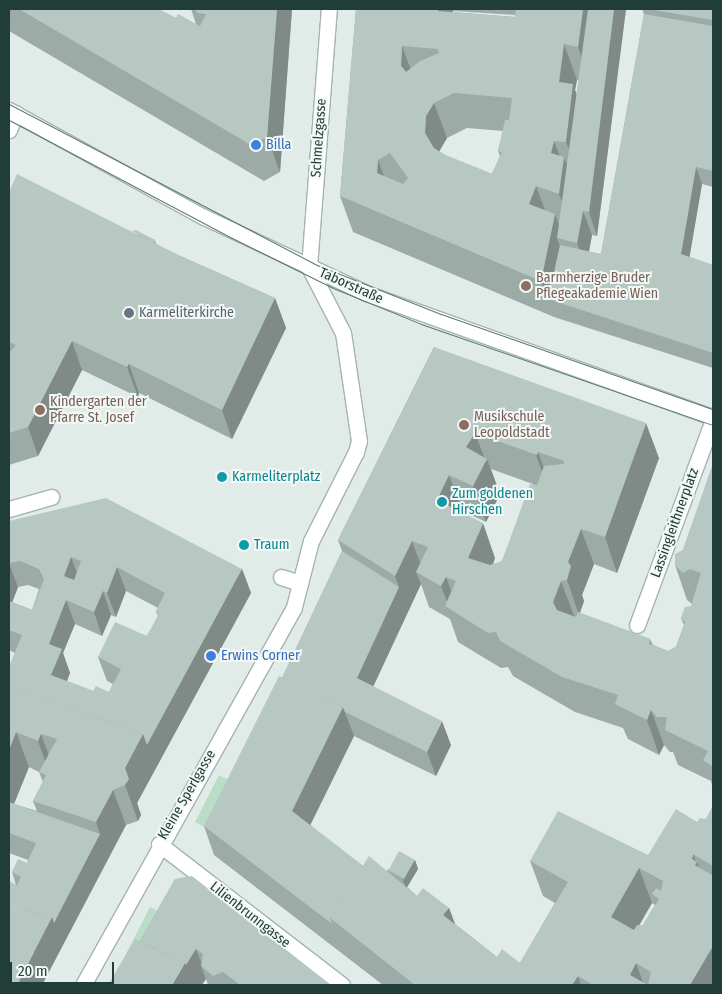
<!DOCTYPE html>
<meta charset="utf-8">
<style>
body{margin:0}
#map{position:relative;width:722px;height:994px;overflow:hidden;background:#e1ece8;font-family:"Fira Sans Condensed",sans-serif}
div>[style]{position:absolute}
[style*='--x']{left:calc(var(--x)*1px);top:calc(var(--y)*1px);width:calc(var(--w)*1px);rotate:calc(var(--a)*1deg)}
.green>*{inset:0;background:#baddc7;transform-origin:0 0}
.roads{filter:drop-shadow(1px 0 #a4b4b0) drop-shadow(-1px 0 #a4b4b0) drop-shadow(0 1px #a4b4b0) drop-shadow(0 -1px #a4b4b0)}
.pedestrian>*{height:15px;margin:-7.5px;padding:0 7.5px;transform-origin:7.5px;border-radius:7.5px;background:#fff}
.minor>*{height:15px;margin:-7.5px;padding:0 7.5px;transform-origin:7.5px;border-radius:7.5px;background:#fff}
.secondary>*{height:15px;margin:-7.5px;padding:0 7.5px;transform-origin:7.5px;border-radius:7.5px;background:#fff}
.tram>*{height:1px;margin:-0.5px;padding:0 0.5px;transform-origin:0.5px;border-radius:0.5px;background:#5c7874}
.wall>*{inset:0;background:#9daba7}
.shaded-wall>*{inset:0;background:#808b88;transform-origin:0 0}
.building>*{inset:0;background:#b7c7c2;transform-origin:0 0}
.dots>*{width:14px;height:14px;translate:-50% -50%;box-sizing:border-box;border:2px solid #f2f8f6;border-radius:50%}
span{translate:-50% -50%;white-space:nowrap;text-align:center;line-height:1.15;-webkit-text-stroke:4px #f2f8f6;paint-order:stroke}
.street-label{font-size:14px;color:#213d38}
.shop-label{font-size:14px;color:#366cbe}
.left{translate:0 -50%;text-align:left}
.education-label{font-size:14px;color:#785e54}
.worship-label{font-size:14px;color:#5b616d}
.culture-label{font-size:14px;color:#0d838f}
.frame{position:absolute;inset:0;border:10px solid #213d38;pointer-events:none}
.scale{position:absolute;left:10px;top:962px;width:104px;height:22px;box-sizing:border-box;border:2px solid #213d38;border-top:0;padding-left:6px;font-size:15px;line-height:18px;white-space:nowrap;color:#213d38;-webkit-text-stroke:4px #f2f8f6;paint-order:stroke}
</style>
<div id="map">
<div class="green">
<i style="left:219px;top:775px;width:16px;height:53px;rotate:27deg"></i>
<i style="left:150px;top:907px;width:16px;height:75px;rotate:27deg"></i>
</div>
<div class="roads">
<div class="pedestrian">
<i style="--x:281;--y:577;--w:20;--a:18"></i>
</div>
<div class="minor">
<i style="--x:9;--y:130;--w:18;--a:-68"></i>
<i style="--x:9;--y:509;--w:44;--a:-15.9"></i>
<i style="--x:637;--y:625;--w:219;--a:-69.7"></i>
<i style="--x:159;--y:844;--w:231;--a:37.6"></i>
<i style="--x:83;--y:985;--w:433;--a:-60.8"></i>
<i style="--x:294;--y:607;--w:68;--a:-75.6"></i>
<i style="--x:311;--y:541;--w:100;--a:-63.2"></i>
<i style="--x:356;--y:452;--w:11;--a:-75"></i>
<i style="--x:359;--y:441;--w:109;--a:-98.4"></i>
<i style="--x:343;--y:333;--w:74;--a:-117.3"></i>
<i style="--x:309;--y:267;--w:259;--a:-85.6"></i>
</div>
<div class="secondary">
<i style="--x:9;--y:110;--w:222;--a:28.8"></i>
<i style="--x:204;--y:217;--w:179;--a:25.1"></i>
<i style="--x:366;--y:293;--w:368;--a:19.7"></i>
</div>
</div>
<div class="tram">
<i style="--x:9;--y:104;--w:348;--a:27.6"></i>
<i style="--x:317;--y:265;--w:133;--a:21.6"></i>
<i style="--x:441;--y:314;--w:288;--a:19.3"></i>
<i style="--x:9;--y:120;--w:250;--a:27.9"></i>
<i style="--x:230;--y:237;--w:115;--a:26.3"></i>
<i style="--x:333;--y:288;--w:95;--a:22.2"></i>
<i style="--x:421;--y:324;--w:309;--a:19.1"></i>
</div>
<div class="wall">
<i style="clip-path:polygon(9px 9px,158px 9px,176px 18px,196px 24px,191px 9px,292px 9px,280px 172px,264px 181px,9px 31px)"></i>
<i style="clip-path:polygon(evenodd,356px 9px,626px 9px,597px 236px,592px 235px,589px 252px,601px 254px,644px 14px,642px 9px,713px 9px,713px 187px,702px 184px,689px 257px,713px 265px,713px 368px,554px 317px,353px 232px,340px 196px,356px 9px,453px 11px,515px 15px,515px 17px,453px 12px,453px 11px,356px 9px,577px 80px,579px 80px,577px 94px,575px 90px,577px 80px,356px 9px,467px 128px,503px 131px,498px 151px,500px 156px,492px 174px,445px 155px,439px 151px,447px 138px,467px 128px)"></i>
<i style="clip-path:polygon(9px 192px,155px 240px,156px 244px,178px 255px,275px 298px,286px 328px,232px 439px,139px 393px,138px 397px,82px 370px,38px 456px,9px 465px)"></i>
<i style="clip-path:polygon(evenodd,434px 347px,659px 458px,617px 573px,594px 564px,582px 595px,584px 601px,580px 613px,650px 639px,653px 645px,668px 651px,676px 647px,684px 625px,681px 618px,691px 606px,692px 604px,687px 600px,675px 565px,683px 550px,713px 464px,713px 789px,711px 781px,678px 765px,673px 752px,670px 752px,664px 745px,659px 755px,628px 739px,623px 728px,575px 712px,513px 676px,508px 667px,501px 668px,458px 642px,450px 619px,429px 607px,421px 584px,373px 687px,451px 745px,436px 776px,354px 736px,310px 825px,363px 866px,388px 871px,387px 870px,415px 860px,418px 869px,407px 887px,417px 896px,449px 908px,455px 924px,497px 957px,520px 963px,555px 903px,543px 896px,530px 861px,648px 855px,697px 822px,706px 819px,713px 806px,713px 985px,383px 985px,214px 855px,204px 826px,282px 678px,342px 551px,338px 540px,434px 347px,491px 469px,533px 484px,502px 561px,493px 565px,495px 558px,461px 512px,462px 511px,486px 522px,500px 494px,491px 469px,434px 347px,652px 903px,655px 905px,643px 925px,639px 925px,652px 903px)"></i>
<i style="clip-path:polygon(evenodd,9px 521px,242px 569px,251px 593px,137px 803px,141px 815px,138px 821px,126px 825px,42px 985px,16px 885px,12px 872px,27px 863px,28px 860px,9px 853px,9px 667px,15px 653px,9px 650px,9px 521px,28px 585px,39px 589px,32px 610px,12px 602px,18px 587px,28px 585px,9px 521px,126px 591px,158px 608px,156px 611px,158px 616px,147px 636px,98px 657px,107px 681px,113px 684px,109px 692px,93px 691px,67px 681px,70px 673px,63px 653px,75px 624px,102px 636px,111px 615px,116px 617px,126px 591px,9px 521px,29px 767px,39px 772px,43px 782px,33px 801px,37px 811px,14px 804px,29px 767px)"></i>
<i style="clip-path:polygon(175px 879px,331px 985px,208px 985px,206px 979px,140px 941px)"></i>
</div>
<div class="shaded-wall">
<i style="clip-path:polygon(277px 9px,292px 9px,280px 172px,267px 137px)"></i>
<i style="clip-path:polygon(438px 9px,452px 9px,453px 11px,451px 46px,438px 11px)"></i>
<i style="clip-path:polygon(583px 9px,600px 9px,591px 82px,578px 47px)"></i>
<i style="clip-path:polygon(614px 9px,626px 9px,597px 236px,589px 212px)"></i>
<i style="clip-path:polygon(564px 44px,577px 80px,575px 90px,586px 119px,579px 177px,566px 142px,559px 82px)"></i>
<i style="clip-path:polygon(402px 46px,415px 81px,401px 66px)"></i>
<i style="clip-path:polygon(434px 103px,447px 138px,439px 152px,438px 168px,425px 133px,426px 116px)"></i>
<i style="clip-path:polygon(554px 141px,563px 165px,564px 157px,577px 192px,572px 229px,559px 194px,551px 153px)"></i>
<i style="clip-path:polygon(378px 160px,391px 195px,377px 173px)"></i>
<i style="clip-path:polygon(696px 167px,702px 184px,687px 272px,681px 254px)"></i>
<i style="clip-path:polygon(536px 186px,549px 221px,529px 204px)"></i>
<i style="clip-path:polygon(583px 211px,592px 235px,586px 267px,577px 243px)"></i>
<i style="clip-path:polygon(555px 214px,565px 240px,557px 238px,565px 261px,548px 299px,541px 281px)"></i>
<i style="clip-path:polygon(275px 298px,286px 328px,232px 439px,222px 410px)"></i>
<i style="clip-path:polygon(72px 341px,82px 370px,38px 456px,28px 427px)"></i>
<i style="clip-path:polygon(129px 364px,139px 393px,138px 397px,127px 367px)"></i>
<i style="clip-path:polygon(646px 423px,659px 458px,617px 573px,605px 537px)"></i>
<i style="clip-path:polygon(475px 433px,486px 462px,487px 459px,500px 494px,486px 522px,473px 486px,466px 447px)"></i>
<i style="left:538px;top:452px;width:37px;height:3px;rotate:70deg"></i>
<i style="clip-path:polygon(449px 475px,462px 511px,450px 536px,437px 500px)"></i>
<i style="clip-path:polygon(483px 523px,495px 558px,480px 593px,468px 558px)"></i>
<i style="clip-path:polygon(581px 529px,594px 564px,582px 595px,584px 601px,579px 615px,567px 580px,568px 562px)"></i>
<i style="clip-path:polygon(412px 541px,425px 576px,416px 572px,421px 584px,366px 702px,357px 678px,399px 587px,395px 576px)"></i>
<i style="clip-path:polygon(71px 557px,80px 581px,73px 600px,64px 576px)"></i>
<i style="clip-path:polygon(9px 563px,18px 587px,9px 611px)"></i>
<i style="clip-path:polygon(117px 567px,126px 591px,116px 617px,107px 593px)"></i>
<i style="clip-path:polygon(242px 569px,251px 593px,137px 803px,141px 815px,138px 821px,125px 785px,125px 768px,143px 734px)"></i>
<i style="clip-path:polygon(446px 577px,459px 612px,450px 609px,441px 586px)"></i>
<i style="clip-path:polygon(561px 581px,574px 616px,566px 637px,553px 602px)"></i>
<i style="clip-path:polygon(103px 591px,111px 615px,102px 636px,94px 612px)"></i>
<i style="clip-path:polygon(66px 600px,75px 624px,63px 653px,70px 673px,60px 699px,51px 675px,49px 644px)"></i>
<i style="clip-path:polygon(343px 707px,354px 736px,303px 840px,292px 811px)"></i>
<i style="clip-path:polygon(651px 710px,664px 745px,659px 755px,647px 720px)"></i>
<i style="clip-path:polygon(442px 721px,451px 745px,436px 776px,427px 752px)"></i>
<i style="clip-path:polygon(16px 732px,29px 767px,9px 816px,9px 750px)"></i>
<i style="clip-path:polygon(41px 734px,54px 769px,51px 777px,38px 741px)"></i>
<i style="clip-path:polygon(113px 790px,126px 825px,42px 985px,17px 985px,52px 917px,100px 834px,96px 822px)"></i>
<i style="clip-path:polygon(693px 854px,696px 862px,697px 862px,710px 897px,692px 859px)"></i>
<i style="clip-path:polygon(415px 860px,418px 869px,406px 889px,403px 880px)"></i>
<i style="clip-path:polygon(639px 868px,652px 903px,624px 952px,611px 917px)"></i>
<i style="clip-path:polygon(449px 908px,462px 943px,443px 915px)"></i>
<i style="clip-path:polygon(713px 946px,713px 985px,690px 985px)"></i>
<i style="clip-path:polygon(196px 949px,203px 967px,201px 966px,206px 979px,202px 985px,172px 985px,185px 963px)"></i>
<i style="clip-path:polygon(636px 963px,644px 985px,630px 975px)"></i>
<i style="clip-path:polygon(578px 976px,581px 985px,572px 985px)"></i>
</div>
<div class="building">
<i style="clip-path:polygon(19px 9px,158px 9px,176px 18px,178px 14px,200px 26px,206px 14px,198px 13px,194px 9px,277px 9px,267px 137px,251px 145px)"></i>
<i style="clip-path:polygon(evenodd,356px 9px,438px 9px,438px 11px,515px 17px,516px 9px,583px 9px,578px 47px,564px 44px,559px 82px,573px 84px,566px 142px,554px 141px,551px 153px,564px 157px,559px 194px,536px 186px,529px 204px,555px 214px,541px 281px,340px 196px,356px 9px,402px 46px,438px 49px,439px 53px,420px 61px,406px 72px,401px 66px,402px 46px,356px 9px,454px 93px,512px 98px,509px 120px,505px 120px,498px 151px,502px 152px,492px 174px,445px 155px,434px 148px,425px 133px,426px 116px,434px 103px,454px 93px,356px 9px,390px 153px,408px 178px,403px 184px,377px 173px,378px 160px,390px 153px)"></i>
<i style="clip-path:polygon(588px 9px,614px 9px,589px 212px,583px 211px,577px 243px,557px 238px)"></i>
<i style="clip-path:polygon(648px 9px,713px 9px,713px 20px)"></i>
<i style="clip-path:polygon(644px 14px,713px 26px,713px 63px,712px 68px,713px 68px,713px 171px,696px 167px,681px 254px,713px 265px,713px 353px,548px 299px,560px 245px,601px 254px)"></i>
<i style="clip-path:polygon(17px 174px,178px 255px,275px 298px,222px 410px,129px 364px,127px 367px,72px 341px,28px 427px,9px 433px,9px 353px,16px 345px,9px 342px,9px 192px)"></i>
<i style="clip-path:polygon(136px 230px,155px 240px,154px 243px,132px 231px)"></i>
<i style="clip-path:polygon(evenodd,434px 347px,646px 423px,605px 537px,581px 529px,568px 562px,571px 566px,567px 580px,561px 581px,553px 602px,557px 610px,576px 617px,578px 612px,650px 639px,649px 644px,668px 651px,676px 647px,685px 622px,681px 618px,685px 607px,691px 606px,701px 573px,690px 569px,683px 573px,675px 565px,675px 554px,683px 550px,713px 464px,713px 767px,703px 760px,708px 751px,665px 730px,667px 717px,657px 717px,651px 710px,647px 720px,615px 704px,618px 695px,562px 677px,500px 641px,496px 632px,488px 633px,445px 606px,456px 581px,446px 577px,441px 586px,416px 572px,428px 547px,412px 541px,395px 576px,338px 540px,434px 347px,475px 433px,537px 455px,538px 452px,564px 461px,564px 464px,544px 466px,537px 485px,530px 484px,502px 561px,490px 565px,468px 558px,483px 523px,437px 500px,449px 475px,473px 486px,487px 459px,466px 447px,475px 433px)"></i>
<i style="clip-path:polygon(evenodd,106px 498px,242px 569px,147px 745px,143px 734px,9px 686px,9px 667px,22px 635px,9px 630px,9px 601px,32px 610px,44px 579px,39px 569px,20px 561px,9px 563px,9px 564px,9px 521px,106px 498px,71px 557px,81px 561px,74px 580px,64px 576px,71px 557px,106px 498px,117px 567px,165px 593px,156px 611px,159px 614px,147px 636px,115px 622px,98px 657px,121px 669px,109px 692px,96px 686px,93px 691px,51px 675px,62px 649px,49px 644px,66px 600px,94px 612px,103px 591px,107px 593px,117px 567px)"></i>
<i style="clip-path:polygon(342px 551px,399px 587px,357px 678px,442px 721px,427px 752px,345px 712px,343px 707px,282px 678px)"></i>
<i style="clip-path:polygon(279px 676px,343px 707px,292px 811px,363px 866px,330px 918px,332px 924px,204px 826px)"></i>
<i style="clip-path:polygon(9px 686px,143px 734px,125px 768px,129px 779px,125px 785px,113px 790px,96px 822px,33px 801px,46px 775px,39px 772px,57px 739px,41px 734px,38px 741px,16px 732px,9px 750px)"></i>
<i style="clip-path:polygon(9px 802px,100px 834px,54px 923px,52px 917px,9px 905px,9px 881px,17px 885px,21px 877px,12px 872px,18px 859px,27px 863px,36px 843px,9px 833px)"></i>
<i style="clip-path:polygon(evenodd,713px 806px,713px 866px,693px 854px,692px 859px,697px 862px,695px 865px,712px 875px,713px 872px,713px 946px,690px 985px,593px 985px,578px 976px,572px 985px,415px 985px,330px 918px,369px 856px,417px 896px,423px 888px,449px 908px,443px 915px,497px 957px,502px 949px,520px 963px,568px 882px,530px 861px,558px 811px,648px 855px,676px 809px,697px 822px,700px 818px,706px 819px,713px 806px,639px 868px,663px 881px,661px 891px,656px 888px,652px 894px,659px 899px,643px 925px,637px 925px,634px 930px,611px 917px,639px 868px,713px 806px,636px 963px,651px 972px,648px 985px,630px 975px,636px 963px)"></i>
<i style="left:399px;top:851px;width:18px;height:22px;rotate:29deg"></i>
<i style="clip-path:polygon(192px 876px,331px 985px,240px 985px,223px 972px,213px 976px,201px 966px,203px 954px,196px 949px,186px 965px,185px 963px,140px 941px,175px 879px)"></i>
<i style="clip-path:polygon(9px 905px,52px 917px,17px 985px,9px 985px)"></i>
<i style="clip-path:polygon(135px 939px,185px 963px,172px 985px,108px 985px)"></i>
</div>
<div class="dots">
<i style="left:256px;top:145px;background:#3f7fe0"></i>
<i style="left:526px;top:286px;background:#8d6e63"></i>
<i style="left:129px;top:313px;background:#6b7280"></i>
<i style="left:40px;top:410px;background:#8d6e63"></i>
<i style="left:464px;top:425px;background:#8d6e63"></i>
<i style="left:222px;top:477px;background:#0f9aa8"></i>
<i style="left:442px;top:502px;background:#0f9aa8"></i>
<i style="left:244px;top:545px;background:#0f9aa8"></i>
<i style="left:211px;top:656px;background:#3f7fe0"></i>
</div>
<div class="street-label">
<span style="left:319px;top:138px;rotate:-86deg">Schmelzgasse</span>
<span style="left:351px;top:286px;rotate:24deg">Taborstraße</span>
<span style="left:675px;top:523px;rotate:-70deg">Lassingleithnerplatz</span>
<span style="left:187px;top:795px;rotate:-60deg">Kleine Sperlgasse</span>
<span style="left:250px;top:915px;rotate:38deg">Lilienbrunngasse</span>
</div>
<div class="shop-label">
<span class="left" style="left:266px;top:145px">Billa</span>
<span class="left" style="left:221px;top:656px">Erwins Corner</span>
</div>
<div class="education-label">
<span class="left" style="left:536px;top:286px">Barmherzige Bruder<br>Pflegeakademie Wien</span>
<span class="left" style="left:50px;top:410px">Kindergarten der<br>Pfarre St. Josef</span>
<span class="left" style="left:474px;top:425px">Musikschule<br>Leopoldstadt</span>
</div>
<div class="worship-label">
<span class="left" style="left:139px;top:313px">Karmeliterkirche</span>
</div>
<div class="culture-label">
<span class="left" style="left:232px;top:477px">Karmeliterplatz</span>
<span class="left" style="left:452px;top:502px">Zum goldenen<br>Hirschen</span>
<span class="left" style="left:254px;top:545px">Traum</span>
</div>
<div class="frame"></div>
<div class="scale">20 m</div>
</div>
